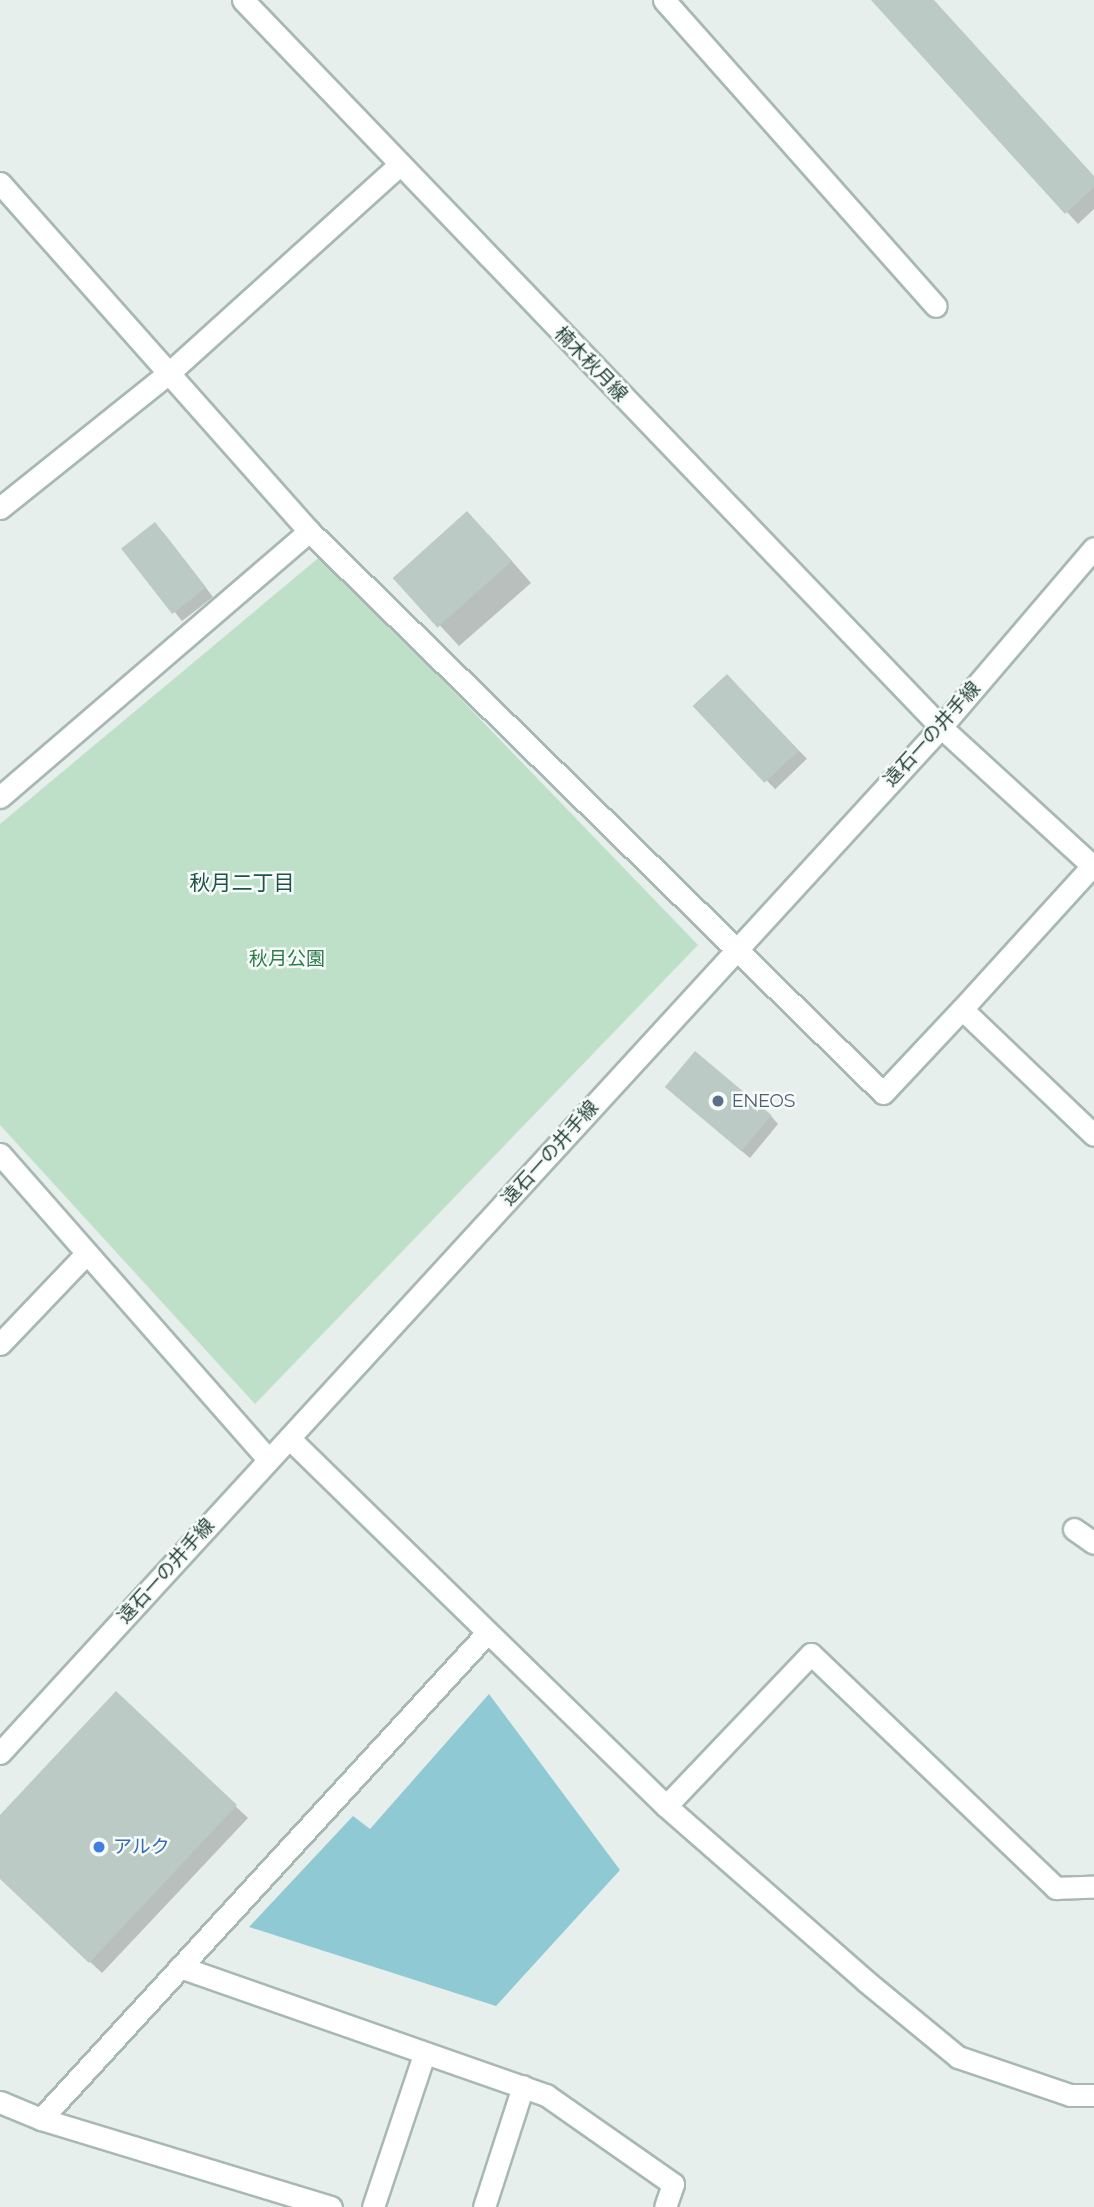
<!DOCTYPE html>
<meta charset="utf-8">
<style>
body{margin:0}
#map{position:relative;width:1094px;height:2207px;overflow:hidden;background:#e6efeb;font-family:Raleway,"Noto Sans JP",sans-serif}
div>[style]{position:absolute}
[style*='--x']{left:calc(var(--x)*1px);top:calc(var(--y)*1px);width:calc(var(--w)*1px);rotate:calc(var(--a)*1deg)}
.green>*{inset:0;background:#bfe0c8}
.water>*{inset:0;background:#8ec9d4}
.shadow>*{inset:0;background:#0003;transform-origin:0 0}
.building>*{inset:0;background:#bbcac4;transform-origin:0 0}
.roads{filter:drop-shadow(2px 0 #a8b8b2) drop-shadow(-2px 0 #a8b8b2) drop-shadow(0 2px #a8b8b2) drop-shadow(0 -2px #a8b8b2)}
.minor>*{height:21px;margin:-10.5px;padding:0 10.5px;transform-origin:10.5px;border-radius:10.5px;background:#fff}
.dots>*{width:19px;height:19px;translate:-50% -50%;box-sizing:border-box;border:4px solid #f7fbf9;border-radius:50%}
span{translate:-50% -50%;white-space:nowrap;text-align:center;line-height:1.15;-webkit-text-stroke:5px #f7fbf9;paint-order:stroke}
.street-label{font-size:19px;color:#24423a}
.park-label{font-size:19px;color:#2d7a4b}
.service-label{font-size:19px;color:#4e5e75}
.left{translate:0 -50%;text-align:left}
.shop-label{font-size:19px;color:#366cbe}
.neighbourhood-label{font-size:21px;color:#1f5548}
</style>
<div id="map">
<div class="green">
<i style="clip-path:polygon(322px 555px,698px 945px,255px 1404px,0 1125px,0 824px)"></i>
</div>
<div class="water">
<i style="clip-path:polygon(489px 1694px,620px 1870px,496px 2006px,249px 1927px,353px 1816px,370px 1829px)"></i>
</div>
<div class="shadow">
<i style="clip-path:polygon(874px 0,933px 0,1094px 178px,1094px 209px,1078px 224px)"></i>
<i style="clip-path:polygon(163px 532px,213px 597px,182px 621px,124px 549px)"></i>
<i style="clip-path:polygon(488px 534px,531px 583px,459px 646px,395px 577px)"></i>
<i style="left:727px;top:676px;width:115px;height:44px;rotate:46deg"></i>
<i style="clip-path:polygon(675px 1095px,771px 1116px,778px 1124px,750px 1158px)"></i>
<i style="clip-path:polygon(116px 1694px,248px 1818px,102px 1973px,0 1877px,0 1817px)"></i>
</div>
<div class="building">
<i style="clip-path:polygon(871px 0,934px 0,1094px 176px,1094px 187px,1065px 214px)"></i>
<i style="left:467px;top:511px;width:67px;height:100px;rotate:48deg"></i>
<i style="left:155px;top:522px;width:83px;height:43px;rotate:52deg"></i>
<i style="left:727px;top:674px;width:105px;height:47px;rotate:47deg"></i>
<i style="left:695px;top:1051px;width:100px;height:47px;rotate:40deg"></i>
<i style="clip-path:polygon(116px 1691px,237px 1805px,89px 1963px,0 1879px,0 1815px)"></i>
</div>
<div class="roads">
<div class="minor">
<i style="--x:243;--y:0;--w:1008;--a:46.17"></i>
<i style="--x:941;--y:727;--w:207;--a:42.5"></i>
<i style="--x:664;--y:0;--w:409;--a:48.4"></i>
<i style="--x:0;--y:183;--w:465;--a:48.4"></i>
<i style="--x:309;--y:531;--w:803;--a:44.39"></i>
<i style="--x:883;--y:1093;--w:115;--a:-46.8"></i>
<i style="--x:962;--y:1009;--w:182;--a:43.7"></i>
<i style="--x:0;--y:508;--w:218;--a:-38.7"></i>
<i style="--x:170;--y:372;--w:309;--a:-42.1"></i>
<i style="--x:0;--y:797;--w:408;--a:-40.7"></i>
<i style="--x:962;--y:1009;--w:193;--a:-47.7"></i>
<i style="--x:0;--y:1154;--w:406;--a:48.7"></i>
<i style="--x:0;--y:1344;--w:124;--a:-46.3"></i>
<i style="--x:289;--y:1438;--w:527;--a:44.31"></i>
<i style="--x:666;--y:1806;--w:267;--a:41.2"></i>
<i style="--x:867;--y:1982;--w:118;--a:39.5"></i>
<i style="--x:958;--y:2057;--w:118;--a:18.7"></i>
<i style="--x:1070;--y:2095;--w:24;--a:0"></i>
<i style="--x:1074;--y:1529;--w:24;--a:35"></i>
<i style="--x:0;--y:1753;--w:1392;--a:-47.47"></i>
<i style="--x:941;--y:727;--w:235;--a:-49.5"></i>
<i style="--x:666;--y:1806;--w:210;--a:-46.4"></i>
<i style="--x:811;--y:1654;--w:339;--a:43.7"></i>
<i style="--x:1056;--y:1888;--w:38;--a:-2"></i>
<i style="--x:180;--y:1967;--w:388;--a:19.3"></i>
<i style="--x:546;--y:2095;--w:155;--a:35"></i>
<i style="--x:673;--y:2184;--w:24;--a:109"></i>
<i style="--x:0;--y:2102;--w:44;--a:22.5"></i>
<i style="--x:41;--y:2119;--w:303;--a:16.9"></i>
<i style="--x:41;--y:2119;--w:660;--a:-47.46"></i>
<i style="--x:373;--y:2207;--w:160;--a:-71.5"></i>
<i style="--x:484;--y:2207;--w:127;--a:-72.1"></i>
</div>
</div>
<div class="dots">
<i style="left:718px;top:1101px;background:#5c6f8a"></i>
<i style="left:99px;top:1847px;background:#3f7fe0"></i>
</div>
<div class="street-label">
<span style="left:591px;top:364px;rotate:46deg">楠木秋月線</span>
<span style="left:932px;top:734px;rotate:-48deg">遠石一の井手線</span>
<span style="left:550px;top:1153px;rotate:-48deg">遠石一の井手線</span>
<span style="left:166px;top:1571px;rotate:-48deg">遠石一の井手線</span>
</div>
<div class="park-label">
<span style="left:287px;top:959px">秋月公園</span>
</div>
<div class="service-label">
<span class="left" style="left:732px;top:1101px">ENEOS</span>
</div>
<div class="shop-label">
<span class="left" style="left:113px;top:1847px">アルク</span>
</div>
<div class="neighbourhood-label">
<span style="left:242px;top:883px">秋月二丁目</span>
</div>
</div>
